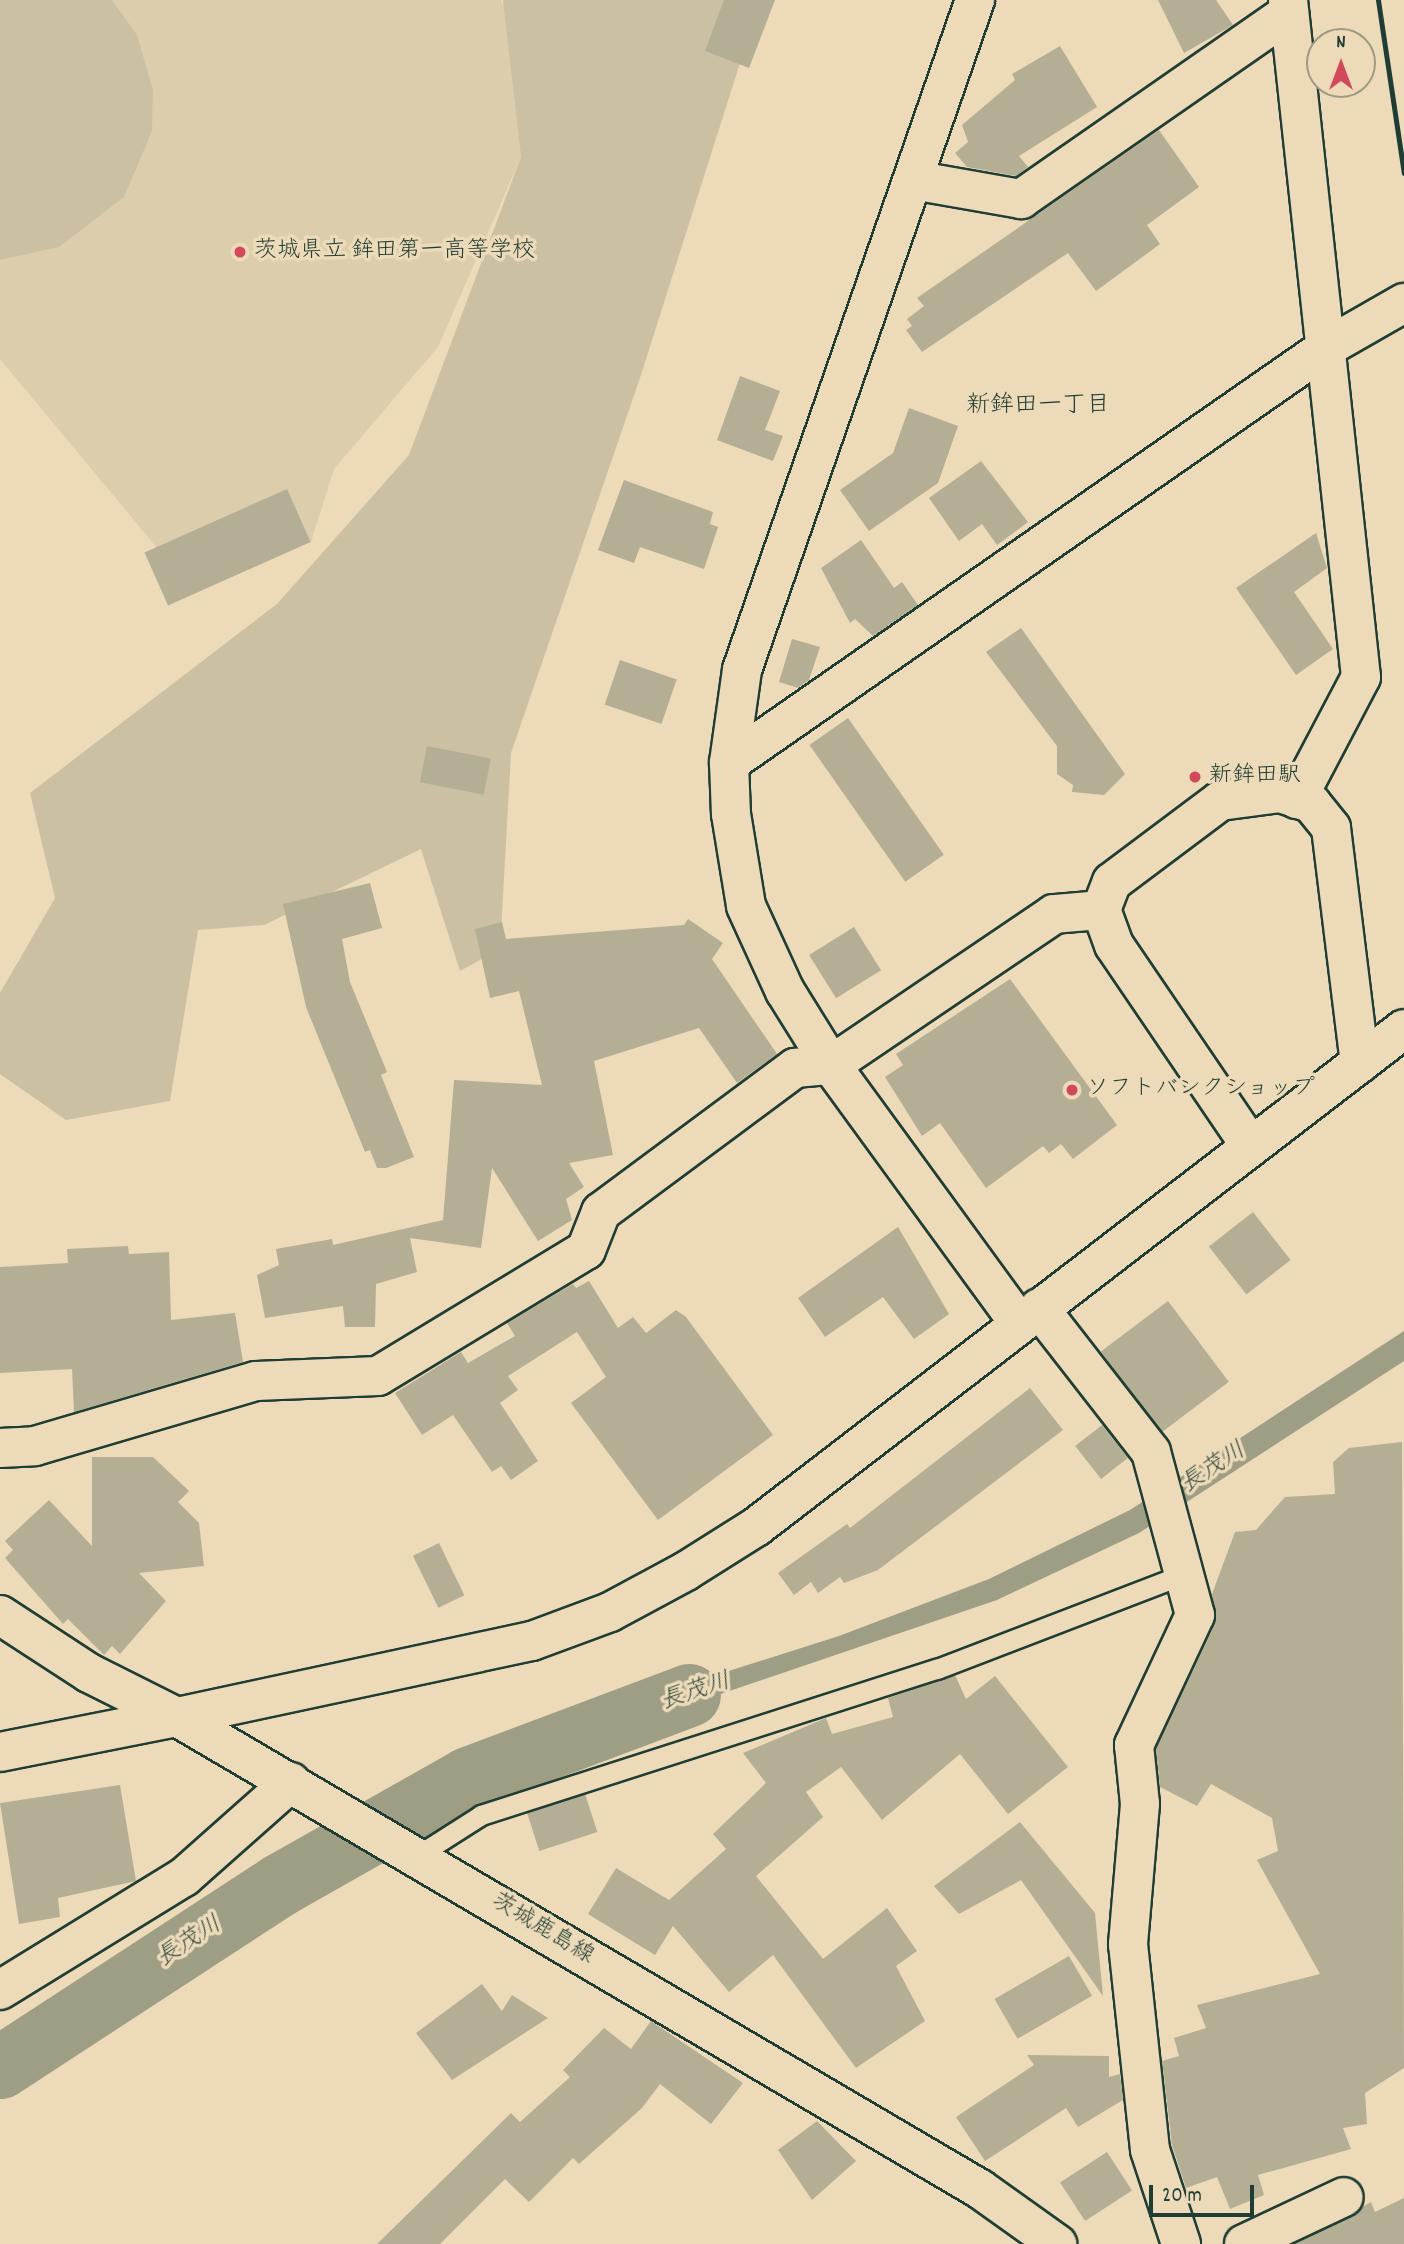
<!DOCTYPE html>
<meta charset="utf-8">
<style>
body{margin:0}
#map{position:relative;width:1404px;height:2244px;overflow:hidden;background:#eddab8;font-family:Dekko,"Klee One",sans-serif}
div>[style]{position:absolute}
[style*='--x']{left:calc(var(--x)*1px);top:calc(var(--y)*1px);width:calc(var(--w)*1px);rotate:calc(var(--a)*1deg)}
.built>*{inset:0;background:#dccdad}
.green>*{inset:0;background:#cbc1a2}
.water>*{inset:0;background:#9e9e85}
.river>*{height:63px;margin:-31.5px;padding:0 31.5px;transform-origin:31.5px;border-radius:31.5px;background:#9e9e85}
.building>*{inset:0;background:#b4af94;transform-origin:0 0}
.roads{filter:drop-shadow(2px 0 #1f3d34) drop-shadow(-2px 0 #1f3d34) drop-shadow(0 2px #1f3d34) drop-shadow(0 -2px #1f3d34)}
.lane>*{height:19px;margin:-9.5px;padding:0 9.5px;transform-origin:9.5px;border-radius:9.5px;background:#eddab8}
.street>*{height:38px;margin:-19px;padding:0 19px;transform-origin:19px;border-radius:19px;background:#eddab8}
.secondary>*{height:38px;margin:-19px;padding:0 19px;transform-origin:19px;border-radius:19px;background:#eddab8}
.primary>*{height:38px;margin:-19px;padding:0 19px;transform-origin:19px;border-radius:19px;background:#eddab8}
.rail>*{height:5px;margin:-2.5px;padding:0 2.5px;transform-origin:2.5px;border-radius:2.5px;background:#1f3d34}
.dots>*{width:19px;height:19px;translate:-50% -50%;box-sizing:border-box;border:4px solid #eddab8;border-radius:50%}
span{translate:-50% -50%;white-space:nowrap;text-align:center;line-height:1.15;-webkit-text-stroke:7px #eddab8;paint-order:stroke}
.poi-label{font-size:23px;color:#1f3d34}
.left{translate:0 -50%;text-align:left}
.street-label{font-size:23px;color:#1f3d34}
.neighbourhood-label{font-size:24px;color:#1f3d34}
.water-label{font-size:24px;color:#324c40;font-style:italic}
.north{position:absolute;left:1306px;top:28px;width:70px;height:70px;box-sizing:border-box;background:#eddab8;border:2px solid #9b9b83;border-radius:50%;rotate:0deg;font-size:19px;font-weight:700;line-height:28px;text-align:center;color:#1f3d34}
.north::after{content:'';display:block;margin:auto;width:24px;height:32px;background:#d1495b;clip-path:polygon(50% 0,100% 100%,50% 72%,0 100%)}
.scale{position:absolute;left:1149px;top:2185px;width:105px;height:32px;box-sizing:border-box;border:4px solid #1f3d34;border-top:0;padding-left:9px;font-size:21px;line-height:24px;white-space:nowrap;color:#1f3d34;-webkit-text-stroke:5px #eddab8;paint-order:stroke}
</style>
<div id="map">
<div class="built">
<i style="clip-path:polygon(0 0,501px 0,508px 16px,521px 157px,438px 347px,334px 469px,311px 542px,177px 572px,0 359px)"></i>
</div>
<div class="green">
<i style="clip-path:polygon(0 0,112px 0,137px 35px,153px 90px,152px 131px,124px 197px,59px 247px,0 260px)"></i>
<i style="clip-path:polygon(503px 0,760px 0,641px 375px,511px 753px,500px 949px,460px 971px,421px 849px,264px 925px,198px 930px,170px 1101px,66px 1120px,0 1074px,0 993px,55px 898px,30px 793px,277px 604px,409px 455px,521px 157px)"></i>
</div>
<div class="water">
<i style="clip-path:polygon(1404px 1331px,1404px 1361px,1139px 1533px,997px 1600px,609px 1732px,603px 1711px,839px 1636px,989px 1579px,1130px 1510px)"></i>
</div>
<div class="river">
<i style="--x:0;--y:2067;--w:333;--a:-33.1"></i>
<i style="--x:279;--y:1885;--w:217;--a:-29.5"></i>
<i style="--x:468;--y:1778;--w:236;--a:-20.6"></i>
</div>
<div class="building">
<i style="clip-path:polygon(724px 0,775px 0,749px 68px,705px 51px)"></i>
<i style="clip-path:polygon(1158px 0,1216px 0,1233px 25px,1184px 53px)"></i>
<i style="clip-path:polygon(1060px 46px,1097px 107px,1019px 156px,1028px 167px,1016px 176px,967px 167px,955px 153px,968px 142px,962px 125px,1015px 80px,1012px 74px)"></i>
<i style="clip-path:polygon(1159px 130px,1199px 187px,1147px 225px,1160px 244px,1096px 291px,1068px 253px,922px 352px,906px 330px,912px 326px,907px 319px,924px 306px,917px 298px)"></i>
<i style="clip-path:polygon(740px 376px,780px 391px,765px 430px,783px 436px,773px 461px,717px 440px)"></i>
<i style="clip-path:polygon(909px 408px,958px 426px,938px 483px,869px 531px,840px 490px,893px 453px)"></i>
<i style="clip-path:polygon(981px 461px,1028px 522px,997px 545px,982px 524px,959px 541px,929px 498px)"></i>
<i style="clip-path:polygon(624px 480px,713px 512px,710px 524px,718px 527px,704px 569px,640px 547px,634px 563px,598px 550px)"></i>
<i style="left:287px;top:489px;width:58px;height:156px;rotate:66deg"></i>
<i style="clip-path:polygon(1316px 533px,1327px 568px,1294px 592px,1333px 649px,1296px 675px,1236px 588px)"></i>
<i style="clip-path:polygon(861px 540px,894px 588px,902px 582px,918px 605px,873px 636px,855px 619px,850px 623px,821px 568px)"></i>
<i style="clip-path:polygon(1021px 628px,1125px 774px,1104px 795px,1072px 792px,1073px 785px,1057px 774px,1057px 746px,986px 652px)"></i>
<i style="clip-path:polygon(792px 639px,820px 647px,809px 680px,798px 688px,779px 682px)"></i>
<i style="left:620px;top:660px;width:60px;height:47px;rotate:19deg"></i>
<i style="left:848px;top:718px;width:167px;height:47px;rotate:55deg"></i>
<i style="left:427px;top:746px;width:65px;height:37px;rotate:11deg"></i>
<i style="clip-path:polygon(370px 883px,382px 928px,342px 939px,350px 982px,387px 1072px,381px 1075px,414px 1157px,386px 1168px,377px 1168px,370px 1150px,365px 1152px,306px 1007px,283px 904px)"></i>
<i style="clip-path:polygon(688px 919px,723px 943px,712px 959px,777px 1054px,737px 1083px,699px 1028px,594px 1061px,613px 1155px,569px 1163px,584px 1187px,566px 1199px,572px 1220px,538px 1241px,492px 1168px,481px 1248px,410px 1238px,417px 1272px,376px 1284px,375px 1327px,345px 1327px,343px 1306px,265px 1318px,257px 1275px,279px 1265px,276px 1249px,332px 1239px,333px 1245px,443px 1220px,454px 1080px,542px 1085px,519px 991px,490px 998px,475px 929px,502px 922px,506px 939px,684px 925px)"></i>
<i style="left:854px;top:927px;width:51px;height:53px;rotate:58deg"></i>
<i style="clip-path:polygon(1010px 979px,1117px 1125px,1073px 1159px,1061px 1144px,1049px 1153px,1043px 1146px,986px 1188px,940px 1123px,922px 1136px,885px 1077px,903px 1065px,896px 1054px)"></i>
<i style="left:1253px;top:1212px;width:61px;height:56px;rotate:52deg"></i>
<i style="clip-path:polygon(898px 1227px,949px 1314px,914px 1339px,883px 1297px,825px 1337px,798px 1298px)"></i>
<i style="clip-path:polygon(128px 1246px,129px 1254px,169px 1252px,171px 1320px,235px 1313px,243px 1362px,74px 1412px,72px 1369px,0 1373px,0 1267px,68px 1263px,67px 1249px)"></i>
<i style="clip-path:polygon(589px 1281px,618px 1328px,633px 1317px,646px 1333px,676px 1310px,686px 1317px,773px 1435px,658px 1520px,571px 1403px,606px 1377px,577px 1332px,508px 1376px,518px 1390px,500px 1403px,538px 1461px,511px 1480px,501px 1466px,492px 1472px,453px 1415px,422px 1435px,395px 1393px,461px 1352px,468px 1363px,515px 1336px,507px 1323px,573px 1284px,576px 1288px)"></i>
<i style="left:1168px;top:1301px;width:101px;height:84px;rotate:53deg"></i>
<i style="clip-path:polygon(1030px 1388px,1063px 1430px,878px 1570px,844px 1583px,840px 1577px,818px 1593px,811px 1582px,794px 1595px,778px 1573px,847px 1524px,850px 1528px)"></i>
<i style="left:1102px;top:1425px;width:42px;height:34px;rotate:52deg"></i>
<i style="clip-path:polygon(1402px 1442px,1404px 2068px,1365px 2093px,1367px 2124px,1343px 2128px,1351px 2149px,1258px 2175px,1264px 2195px,1230px 2209px,1217px 2177px,1186px 2188px,1172px 2145px,1162px 2061px,1179px 2056px,1174px 2038px,1206px 2028px,1197px 2005px,1320px 1974px,1257px 1860px,1278px 1851px,1272px 1818px,1211px 1784px,1197px 1806px,1160px 1787px,1156px 1749px,1215px 1624px,1212px 1594px,1235px 1532px,1256px 1530px,1285px 1497px,1335px 1494px,1333px 1462px,1349px 1448px)"></i>
<i style="clip-path:polygon(92px 1457px,153px 1457px,189px 1491px,178px 1502px,199px 1523px,204px 1566px,139px 1573px,166px 1601px,120px 1654px,112px 1646px,104px 1655px,68px 1619px,63px 1624px,5px 1558px,13px 1550px,5px 1541px,49px 1500px,92px 1546px)"></i>
<i style="left:439px;top:1543px;width:58px;height:29px;rotate:64deg"></i>
<i style="clip-path:polygon(955px 1675px,966px 1699px,995px 1676px,1068px 1767px,1008px 1814px,960px 1754px,882px 1820px,841px 1767px,806px 1792px,823px 1817px,756px 1876px,823px 1959px,887px 1908px,917px 1951px,896px 1966px,925px 2021px,856px 2068px,773px 1955px,729px 1992px,673px 1926px,655px 1955px,588px 1914px,616px 1868px,669px 1900px,726px 1849px,713px 1834px,766px 1783px,743px 1753px,826px 1718px,832px 1734px,893px 1717px,888px 1698px)"></i>
<i style="clip-path:polygon(120px 1785px,136px 1881px,58px 1898px,60px 1917px,19px 1924px,0 1803px)"></i>
<i style="left:585px;top:1794px;width:40px;height:61px;rotate:72deg"></i>
<i style="clip-path:polygon(1020px 1822px,1095px 1913px,1103px 1996px,1021px 1880px,959px 1914px,934px 1886px)"></i>
<i style="left:1069px;top:1956px;width:46px;height:86px;rotate:60deg"></i>
<i style="clip-path:polygon(482px 1984px,502px 2011px,512px 1995px,548px 2018px,452px 2080px,416px 2033px)"></i>
<i style="clip-path:polygon(651px 2021px,743px 2083px,711px 2124px,660px 2084px,642px 2108px,579px 2164px,573px 2158px,529px 2202px,505px 2179px,440px 2244px,377px 2244px,511px 2113px,520px 2122px,570px 2077px,563px 2070px,604px 2028px,631px 2049px)"></i>
<i style="clip-path:polygon(1027px 2055px,1109px 2056px,1109px 2077px,1120px 2074px,1123px 2100px,1078px 2127px,1066px 2108px,985px 2161px,956px 2117px,1034px 2065px)"></i>
<i style="clip-path:polygon(817px 2121px,856px 2161px,812px 2200px,778px 2150px)"></i>
<i style="left:1107px;top:2152px;width:46px;height:56px;rotate:57deg"></i>
<i style="clip-path:polygon(1404px 2198px,1404px 2244px,1295px 2244px,1371px 2202px,1375px 2212px)"></i>
</div>
<div class="roads">
<div class="lane">
<i style="--x:417;--y:1856;--w:76;--a:-32.6"></i>
<i style="--x:481;--y:1815;--w:479;--a:-17.8"></i>
<i style="--x:937;--y:1669;--w:262;--a:-21"></i>
</div>
<div class="street">
<i style="--x:1288;--y:0;--w:681;--a:83.85"></i>
<i style="--x:1361;--y:677;--w:138;--a:117.7"></i>
<i style="--x:913;--y:180;--w:110;--a:10"></i>
<i style="--x:1021;--y:199;--w:326;--a:-34.8"></i>
<i style="--x:729;--y:763;--w:728;--a:-34.82"></i>
<i style="--x:1327;--y:347;--w:89;--a:-29.7"></i>
<i style="--x:1039;--y:1308;--w:182;--a:52.1"></i>
<i style="--x:1151;--y:1452;--w:169;--a:74.9"></i>
<i style="--x:1195;--y:1615;--w:144;--a:115.1"></i>
<i style="--x:1134;--y:1745;--w:59;--a:84.2"></i>
<i style="--x:1140;--y:1804;--w:141;--a:94.9"></i>
<i style="--x:1128;--y:1944;--w:207;--a:83.9"></i>
<i style="--x:1150;--y:2150;--w:99;--a:71.7"></i>
<i style="--x:0;--y:1448;--w:35;--a:-3"></i>
<i style="--x:35;--y:1446;--w:230;--a:-16.4"></i>
<i style="--x:256;--y:1381;--w:122;--a:-2.3"></i>
<i style="--x:378;--y:1376;--w:243;--a:-31.2"></i>
<i style="--x:586;--y:1250;--w:41;--a:-68.5"></i>
<i style="--x:601;--y:1212;--w:242;--a:-36.6"></i>
<i style="--x:795;--y:1068;--w:36;--a:-5"></i>
<i style="--x:0;--y:1615;--w:106;--a:33.1"></i>
<i style="--x:89;--y:1673;--w:98;--a:26.6"></i>
<i style="--x:0;--y:1990;--w:216;--a:-31.6"></i>
<i style="--x:184;--y:1877;--w:143;--a:-41.6"></i>
<i style="--x:1244;--y:2244;--w:110;--a:-25.2"></i>
</div>
<div class="secondary">
<i style="--x:975;--y:0;--w:709;--a:109.18"></i>
<i style="--x:742;--y:670;--w:94;--a:98"></i>
<i style="--x:729;--y:763;--w:51;--a:87.8"></i>
<i style="--x:731;--y:814;--w:93;--a:80.7"></i>
<i style="--x:746;--y:906;--w:94;--a:65.4"></i>
<i style="--x:785;--y:991;--w:87;--a:58.1"></i>
<i style="--x:831;--y:1065;--w:319;--a:53.9"></i>
<i style="--x:831;--y:1065;--w:269;--a:-34.1"></i>
<i style="--x:1054;--y:914;--w:47;--a:-4.9"></i>
<i style="--x:1250;--y:1145;--w:242;--a:-124.2"></i>
<i style="--x:1114;--y:945;--w:37;--a:-110"></i>
<i style="--x:1101;--y:910;--w:30;--a:-69"></i>
<i style="--x:1112;--y:882;--w:135;--a:-36.9"></i>
<i style="--x:1220;--y:801;--w:61;--a:-7.6"></i>
<i style="--x:1280;--y:793;--w:33;--a:18"></i>
<i style="--x:1311;--y:803;--w:32;--a:51"></i>
<i style="--x:1331;--y:828;--w:237;--a:83"></i>
<i style="--x:177;--y:1717;--w:363;--a:-12.1"></i>
<i style="--x:532;--y:1641;--w:83;--a:-20.4"></i>
<i style="--x:610;--y:1612;--w:86;--a:-28.3"></i>
<i style="--x:686;--y:1571;--w:83;--a:-32.2"></i>
<i style="--x:756;--y:1527;--w:817;--a:-37.54"></i>
</div>
<div class="primary">
<i style="--x:0;--y:1752;--w:180;--a:-11.2"></i>
<i style="--x:177;--y:1717;--w:931;--a:30.45"></i>
<i style="--x:980;--y:2189;--w:95;--a:35.5"></i>
</div>
</div>
<div class="rail">
<i style="--x:1378;--y:0;--w:175;--a:81.5"></i>
</div>
<div class="dots">
<i style="left:240px;top:252px;background:#d1495b"></i>
<i style="left:1195px;top:777px;background:#d1495b"></i>
<i style="left:1072px;top:1090px;background:#d1495b"></i>
</div>
<div class="poi-label">
<span class="left" style="left:254px;top:252px">茨城県立 鉾田第一高等学校</span>
<span class="left" style="left:1209px;top:777px">新鉾田駅</span>
<span class="left" style="left:1086px;top:1090px">ソフトバンクショップ</span>
</div>
<div class="street-label">
<span style="left:542px;top:1930px;rotate:31deg">茨城鹿島線</span>
</div>
<div class="neighbourhood-label">
<span style="left:1038px;top:407px">新鉾田一丁目</span>
</div>
<div class="water-label">
<span style="left:1214px;top:1469px;rotate:-33deg">長茂川</span>
<span style="left:696px;top:1693px;rotate:-18deg">長茂川</span>
<span style="left:190px;top:1943px;rotate:-33deg">長茂川</span>
</div>
<div class="north">N</div>
<div class="scale">20 m</div>
</div>
